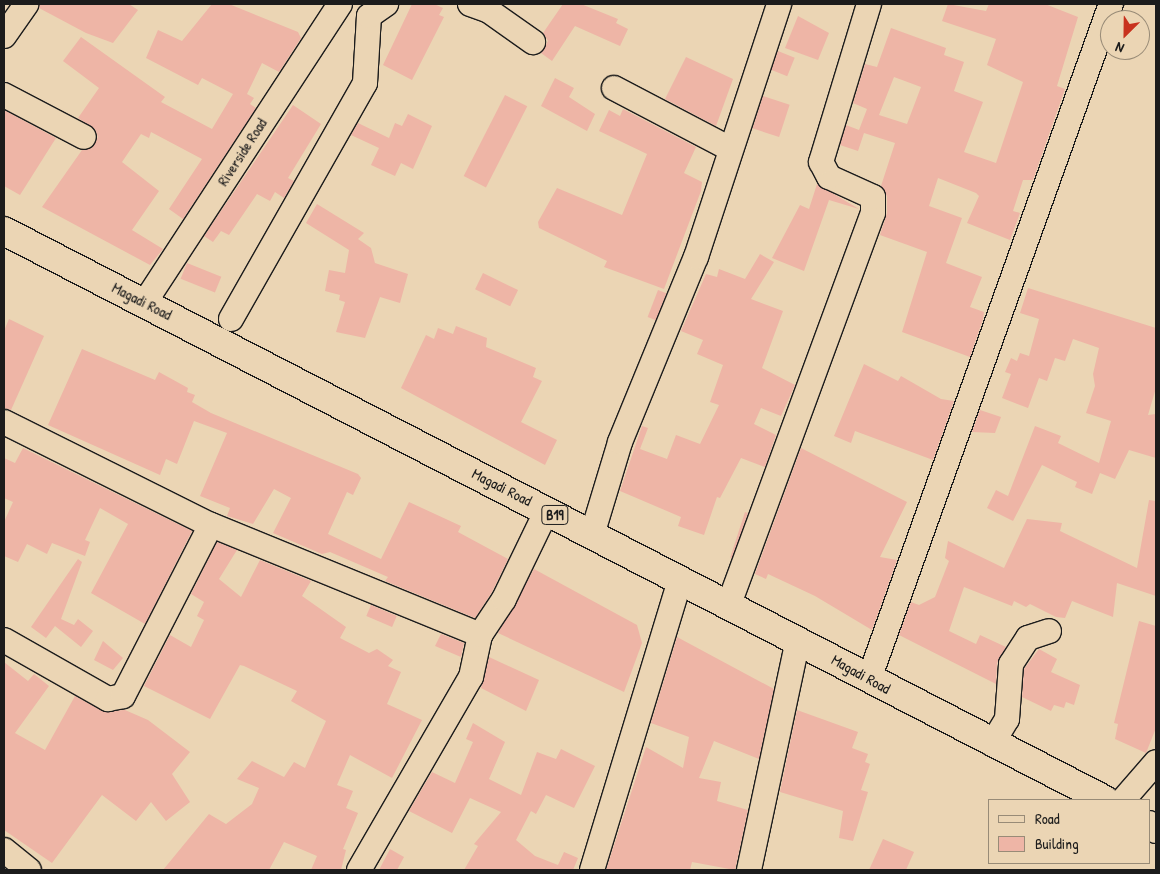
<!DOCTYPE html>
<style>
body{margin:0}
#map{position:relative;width:1160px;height:874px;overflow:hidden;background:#ebd5b4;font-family:"Patrick Hand",sans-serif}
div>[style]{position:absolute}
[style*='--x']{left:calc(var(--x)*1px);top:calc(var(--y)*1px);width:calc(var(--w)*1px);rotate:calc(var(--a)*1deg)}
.building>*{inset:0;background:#eeb5a6;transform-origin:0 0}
.roads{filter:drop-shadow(1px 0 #1c1c1c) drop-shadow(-1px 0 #1c1c1c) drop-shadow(0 1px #1c1c1c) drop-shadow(0 -1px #1c1c1c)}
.minor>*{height:24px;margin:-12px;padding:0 12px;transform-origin:12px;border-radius:12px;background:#ebd5b4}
.highway>*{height:28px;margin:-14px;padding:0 14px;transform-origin:14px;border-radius:14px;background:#ebd5b4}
span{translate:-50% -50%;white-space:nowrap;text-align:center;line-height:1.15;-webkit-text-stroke:5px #ebd5b4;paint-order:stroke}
.shield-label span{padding:1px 4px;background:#ebd5b4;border:1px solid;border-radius:4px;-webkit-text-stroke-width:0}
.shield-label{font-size:14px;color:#1c1c1c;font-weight:700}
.street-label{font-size:15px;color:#1c1c1c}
.frame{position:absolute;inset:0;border:5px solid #1c1c1c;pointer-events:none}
.legend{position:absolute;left:988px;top:799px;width:162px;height:65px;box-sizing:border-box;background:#ebd5b4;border:1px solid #988b77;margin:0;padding:6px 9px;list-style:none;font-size:15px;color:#1c1c1c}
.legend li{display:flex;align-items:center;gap:10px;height:25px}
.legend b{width:25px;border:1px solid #988b77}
.north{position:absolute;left:1100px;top:10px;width:50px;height:50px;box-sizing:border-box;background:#ebd5b4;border:1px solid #988b77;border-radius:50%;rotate:203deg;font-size:14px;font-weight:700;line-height:20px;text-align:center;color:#1c1c1c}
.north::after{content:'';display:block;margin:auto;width:18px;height:22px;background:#c8321e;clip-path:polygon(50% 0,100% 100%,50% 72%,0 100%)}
</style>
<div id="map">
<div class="building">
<i style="clip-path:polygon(40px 4px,129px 4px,138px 10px,113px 43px,86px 33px,39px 8px)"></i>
<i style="clip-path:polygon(212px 4px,229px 4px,298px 32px,301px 38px,279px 72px,262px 63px,247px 94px,254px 98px,250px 104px,256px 108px,183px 219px,169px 209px,202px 159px,151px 132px,149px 138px,141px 134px,122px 162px,159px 191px,132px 230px,163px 249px,150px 265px,42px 207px,82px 150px,92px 148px,98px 137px,95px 129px,78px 118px,99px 88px,63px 61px,81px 37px,165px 97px,161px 102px,212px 129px,233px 94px,202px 78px,198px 85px,146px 58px,158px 30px,182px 41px)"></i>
<i style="clip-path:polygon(412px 4px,434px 4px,443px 8px,439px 15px,444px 17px,412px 80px,383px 65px)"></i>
<i style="clip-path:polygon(563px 4px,581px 4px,618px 19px,616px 23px,628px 29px,620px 46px,575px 26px,552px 61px,541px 53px,548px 41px,543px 33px)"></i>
<i style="clip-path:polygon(evenodd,948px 4px,986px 11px,989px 4px,1045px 4px,1078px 17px,1057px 86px,1065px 89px,1033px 180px,1023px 180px,1013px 211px,1020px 213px,1010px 240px,967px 223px,979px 196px,976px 193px,938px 178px,929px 206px,962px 218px,946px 263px,982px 277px,970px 307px,984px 312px,983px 319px,970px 357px,902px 332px,927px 252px,880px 235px,887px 213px,887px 196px,881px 186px,895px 143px,864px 133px,858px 151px,840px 145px,846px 125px,859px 130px,867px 109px,853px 103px,865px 64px,877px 67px,891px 28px,946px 48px,944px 55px,964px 62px,954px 91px,983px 102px,964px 152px,996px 163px,1023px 82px,987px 65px,996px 39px,942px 21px,948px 4px,894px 77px,921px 87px,907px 124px,879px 115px,894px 77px)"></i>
<i style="clip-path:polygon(798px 16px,829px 33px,818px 60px,785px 48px)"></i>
<i style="left:778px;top:51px;width:18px;height:20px;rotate:22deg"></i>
<i style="clip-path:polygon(686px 57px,733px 79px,716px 126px,665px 99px)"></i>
<i style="clip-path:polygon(555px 78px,574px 88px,569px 97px,595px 114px,587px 131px,541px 106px)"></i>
<i style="left:505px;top:95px;width:25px;height:91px;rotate:27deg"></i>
<i style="left:763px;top:96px;width:28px;height:34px;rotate:18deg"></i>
<i style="clip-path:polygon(293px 105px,321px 124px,288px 178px,294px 181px,284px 198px,275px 192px,270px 201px,257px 194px,229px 235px,221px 231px,213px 242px,204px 236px)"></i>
<i style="clip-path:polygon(623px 109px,696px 147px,684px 173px,702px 182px,701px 191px,664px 289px,604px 267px,607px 261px,539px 228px,538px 222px,557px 188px,622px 215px,647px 154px,599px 131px,609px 110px,620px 116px)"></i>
<i style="clip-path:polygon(4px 110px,56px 138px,20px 195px,4px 186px)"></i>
<i style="clip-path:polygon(408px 114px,432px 126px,413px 169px,401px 163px,395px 176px,371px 165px,379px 148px,351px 135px,358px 123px,389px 138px,395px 123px,402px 126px)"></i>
<i style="clip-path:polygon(817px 184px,859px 209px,829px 200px,804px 271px,772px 258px,800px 205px,809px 209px)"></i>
<i style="clip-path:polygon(317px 204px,364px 233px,358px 239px,371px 248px,375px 263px,408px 274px,400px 303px,380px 297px,365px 338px,336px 332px,345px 302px,339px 300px,340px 295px,325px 291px,329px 270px,345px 273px,349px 250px,306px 223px)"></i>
<i style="clip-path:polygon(760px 254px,774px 262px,751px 299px,783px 311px,762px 368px,795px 385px,781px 416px,761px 408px,754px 424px,776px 435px,765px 467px,741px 458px,720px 498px,717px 497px,704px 535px,678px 526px,681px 517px,620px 491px,642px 426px,648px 428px,640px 449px,667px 459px,676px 435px,700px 444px,719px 405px,710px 402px,723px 365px,697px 354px,703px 340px,681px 331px,706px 274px,717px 277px,719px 269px,745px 279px)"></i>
<i style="left:187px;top:263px;width:37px;height:17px;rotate:22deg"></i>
<i style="left:483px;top:273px;width:39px;height:18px;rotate:26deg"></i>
<i style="clip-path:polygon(1028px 288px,1156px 328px,1156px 388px,1148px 415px,1156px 414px,1156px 458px,1129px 450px,1115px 479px,1100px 473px,1092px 494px,1075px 487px,1077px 482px,1042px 465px,1013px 521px,987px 508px,996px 490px,1008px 496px,1035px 426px,1061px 436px,1058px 443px,1099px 463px,1111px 421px,1086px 413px,1095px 386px,1093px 374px,1099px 348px,1073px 339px,1065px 361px,1055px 358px,1047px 381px,1039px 378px,1028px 408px,1002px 398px,1011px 374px,1005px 372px,1011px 358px,1017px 361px,1020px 353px,1029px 356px,1039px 319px,1020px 313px)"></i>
<i style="left:658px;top:290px;width:9px;height:29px;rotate:21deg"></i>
<i style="clip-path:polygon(9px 319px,44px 336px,11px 410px,4px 408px,4px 331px)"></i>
<i style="clip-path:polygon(456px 326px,487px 338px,486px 347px,536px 368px,533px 377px,542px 381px,521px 422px,557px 440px,545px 465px,401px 388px,426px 335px,434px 339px,438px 328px,453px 334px)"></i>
<i style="clip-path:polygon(82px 349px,155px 380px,159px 372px,188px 388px,187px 392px,195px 395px,192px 402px,211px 413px,358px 474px,361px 478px,353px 495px,347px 492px,328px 534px,381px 559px,409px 502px,461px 526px,458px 532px,508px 559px,492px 592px,475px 618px,385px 581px,388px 577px,330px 552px,322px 554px,273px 533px,291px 498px,274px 489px,253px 524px,227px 516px,230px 508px,200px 496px,227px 433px,194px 421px,177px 464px,166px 459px,160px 475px,48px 425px)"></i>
<i style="clip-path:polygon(864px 364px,898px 381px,901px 376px,941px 399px,954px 401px,933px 460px,855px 431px,851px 443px,834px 436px)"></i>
<i style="clip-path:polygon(980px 410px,1001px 417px,995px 433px,972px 432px)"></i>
<i style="clip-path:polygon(23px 448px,192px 531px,145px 624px,91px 593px,128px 524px,100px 508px,85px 540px,90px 542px,85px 556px,52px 543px,47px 554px,27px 544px,18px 562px,4px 556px,4px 522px,13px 502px,4px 498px,4px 458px,15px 463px)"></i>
<i style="clip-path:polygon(801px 448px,907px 502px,880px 557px,897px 560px,872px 630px,815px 596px,768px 574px,766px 579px,755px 574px)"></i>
<i style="clip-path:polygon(1149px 500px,1156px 501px,1156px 596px,1117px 583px,1113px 617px,1072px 601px,1065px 618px,1056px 617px,1030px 604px,1026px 607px,1014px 601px,1012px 606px,964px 587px,949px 631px,976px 644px,980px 635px,1006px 647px,997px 663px,996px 684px,899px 635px,911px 602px,919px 605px,935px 597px,949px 561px,945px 558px,948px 541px,1004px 568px,1027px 519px,1062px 523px,1060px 531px,1137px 568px)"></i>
<i style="left:745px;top:512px;width:3px;height:48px;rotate:18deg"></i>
<i style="clip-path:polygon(217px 542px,237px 550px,219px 579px,241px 597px,260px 560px,311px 581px,302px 596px,346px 627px,340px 638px,369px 653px,377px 649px,393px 660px,388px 666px,401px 672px,387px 704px,422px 720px,392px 778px,350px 755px,337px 785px,353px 791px,346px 808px,358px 813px,343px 849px,346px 850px,341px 870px,311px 870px,317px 856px,284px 842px,269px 870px,163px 870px,209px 814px,226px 824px,252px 804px,259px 788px,237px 779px,252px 761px,284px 777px,294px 762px,305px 768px,326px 721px,291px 701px,297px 691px,244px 666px,240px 665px,210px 719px,144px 686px,170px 635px,191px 647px,204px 620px,197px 616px,204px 602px,191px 594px)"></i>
<i style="clip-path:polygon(78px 559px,82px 562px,61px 619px,74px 625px,78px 619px,93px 631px,81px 647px,55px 626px,46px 638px,31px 627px)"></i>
<i style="clip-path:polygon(534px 569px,637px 625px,642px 643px,624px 692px,498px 633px)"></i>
<i style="left:371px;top:605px;width:28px;height:12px;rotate:23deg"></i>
<i style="clip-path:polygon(1139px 621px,1156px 626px,1156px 728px,1146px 753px,1115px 739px,1118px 724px,1114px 723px)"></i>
<i style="clip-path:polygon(441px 634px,464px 643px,461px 657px,435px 646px)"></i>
<i style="clip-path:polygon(677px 637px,774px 689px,759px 759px,714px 741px,699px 778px,721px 782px,717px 801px,748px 810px,735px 870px,692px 862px,690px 870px,606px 870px,646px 747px,683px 768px,689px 737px,651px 723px)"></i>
<i style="clip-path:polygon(103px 641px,123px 658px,113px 670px,94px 660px)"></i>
<i style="clip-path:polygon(1039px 649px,1057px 659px,1051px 672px,1080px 685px,1074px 705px,1066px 702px,1064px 708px,1054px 705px,1051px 711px,1022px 697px,1024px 669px)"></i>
<i style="clip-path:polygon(489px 657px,539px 680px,526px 711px,481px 688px)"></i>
<i style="clip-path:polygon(4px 662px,28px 681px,34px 674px,49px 686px,15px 733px,45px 750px,75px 696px,102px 711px,125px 710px,148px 720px,190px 752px,172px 774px,190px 802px,166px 821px,151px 802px,136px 821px,102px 795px,52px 863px,4px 830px)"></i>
<i style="clip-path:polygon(797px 710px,858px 732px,852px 748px,868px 754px,865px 762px,870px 764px,861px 790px,868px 792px,853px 841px,839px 838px,843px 811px,780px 792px)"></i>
<i style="clip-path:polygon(473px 723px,505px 742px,489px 779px,521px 795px,537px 752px,556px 759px,561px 749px,595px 766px,574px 808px,546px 795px,536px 814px,531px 811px,516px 840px,535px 856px,558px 865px,564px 852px,578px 858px,573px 870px,464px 870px,478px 846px,474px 844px,501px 812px,470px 798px,452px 833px,409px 811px,432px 772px,455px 783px,473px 742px,466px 739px)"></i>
<i style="clip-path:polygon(883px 839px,914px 852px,906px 870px,869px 870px)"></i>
<i style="clip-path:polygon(390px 849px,404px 857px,397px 870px,379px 870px)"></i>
</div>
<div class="roads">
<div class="minor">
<i style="--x:470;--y:4;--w:20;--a:20"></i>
<i style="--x:489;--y:11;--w:54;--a:35.2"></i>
<i style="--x:4;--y:36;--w:39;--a:-55"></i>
<i style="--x:614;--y:88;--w:131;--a:27.7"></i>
<i style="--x:4;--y:95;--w:90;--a:27.7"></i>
<i style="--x:145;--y:302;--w:356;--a:-56.8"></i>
<i style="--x:231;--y:319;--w:271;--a:-60.4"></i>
<i style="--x:365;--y:83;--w:67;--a:-86.6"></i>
<i style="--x:369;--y:16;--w:21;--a:-35"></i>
<i style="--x:4;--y:422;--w:231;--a:26.5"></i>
<i style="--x:211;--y:525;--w:291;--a:22.2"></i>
<i style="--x:592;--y:535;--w:97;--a:-73.2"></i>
<i style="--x:620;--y:442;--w:200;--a:-67.7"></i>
<i style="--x:696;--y:257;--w:266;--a:-71.8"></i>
<i style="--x:729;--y:604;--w:417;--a:-69.8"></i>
<i style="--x:873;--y:213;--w:16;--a:-90"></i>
<i style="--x:873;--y:197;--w:48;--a:-155.6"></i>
<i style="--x:829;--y:177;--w:17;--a:-118"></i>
<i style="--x:821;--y:162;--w:165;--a:-73.1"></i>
<i style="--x:4;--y:640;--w:120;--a:29.6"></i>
<i style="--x:108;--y:699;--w:15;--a:-11"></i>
<i style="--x:123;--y:696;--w:192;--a:-62.8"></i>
<i style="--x:869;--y:679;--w:717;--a:-70.28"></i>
<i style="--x:992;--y:744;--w:29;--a:-59"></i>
<i style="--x:1007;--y:719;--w:55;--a:-85.8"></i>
<i style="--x:1011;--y:664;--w:31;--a:-57"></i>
<i style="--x:1028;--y:638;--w:22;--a:-18"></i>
<i style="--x:1123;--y:800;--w:50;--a:-49"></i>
<i style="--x:4;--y:850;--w:32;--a:39"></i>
<i style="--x:359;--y:870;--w:223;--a:-59.9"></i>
<i style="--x:471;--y:677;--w:43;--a:-77.9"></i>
<i style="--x:480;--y:635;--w:43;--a:-56.3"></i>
<i style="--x:504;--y:599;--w:99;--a:-64.2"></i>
<i style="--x:592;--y:870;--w:303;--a:-73.1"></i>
<i style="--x:749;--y:870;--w:235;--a:-78"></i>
</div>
<div class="highway">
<i style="--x:4;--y:231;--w:1239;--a:27.33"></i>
<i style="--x:1149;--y:825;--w:8;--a:30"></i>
</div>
</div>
<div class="shield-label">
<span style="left:555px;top:515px">B19</span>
</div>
<div class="street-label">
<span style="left:242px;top:152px;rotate:-57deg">Riverside Road</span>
<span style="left:142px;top:301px;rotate:27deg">Magadi Road</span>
<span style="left:502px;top:487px;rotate:27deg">Magadi Road</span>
<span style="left:861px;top:674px;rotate:29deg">Magadi Road</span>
</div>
<div class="frame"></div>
<ul class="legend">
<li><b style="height:6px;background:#ebd5b4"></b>Road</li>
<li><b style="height:14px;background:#eeb5a6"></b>Building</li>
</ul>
<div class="north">N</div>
</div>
